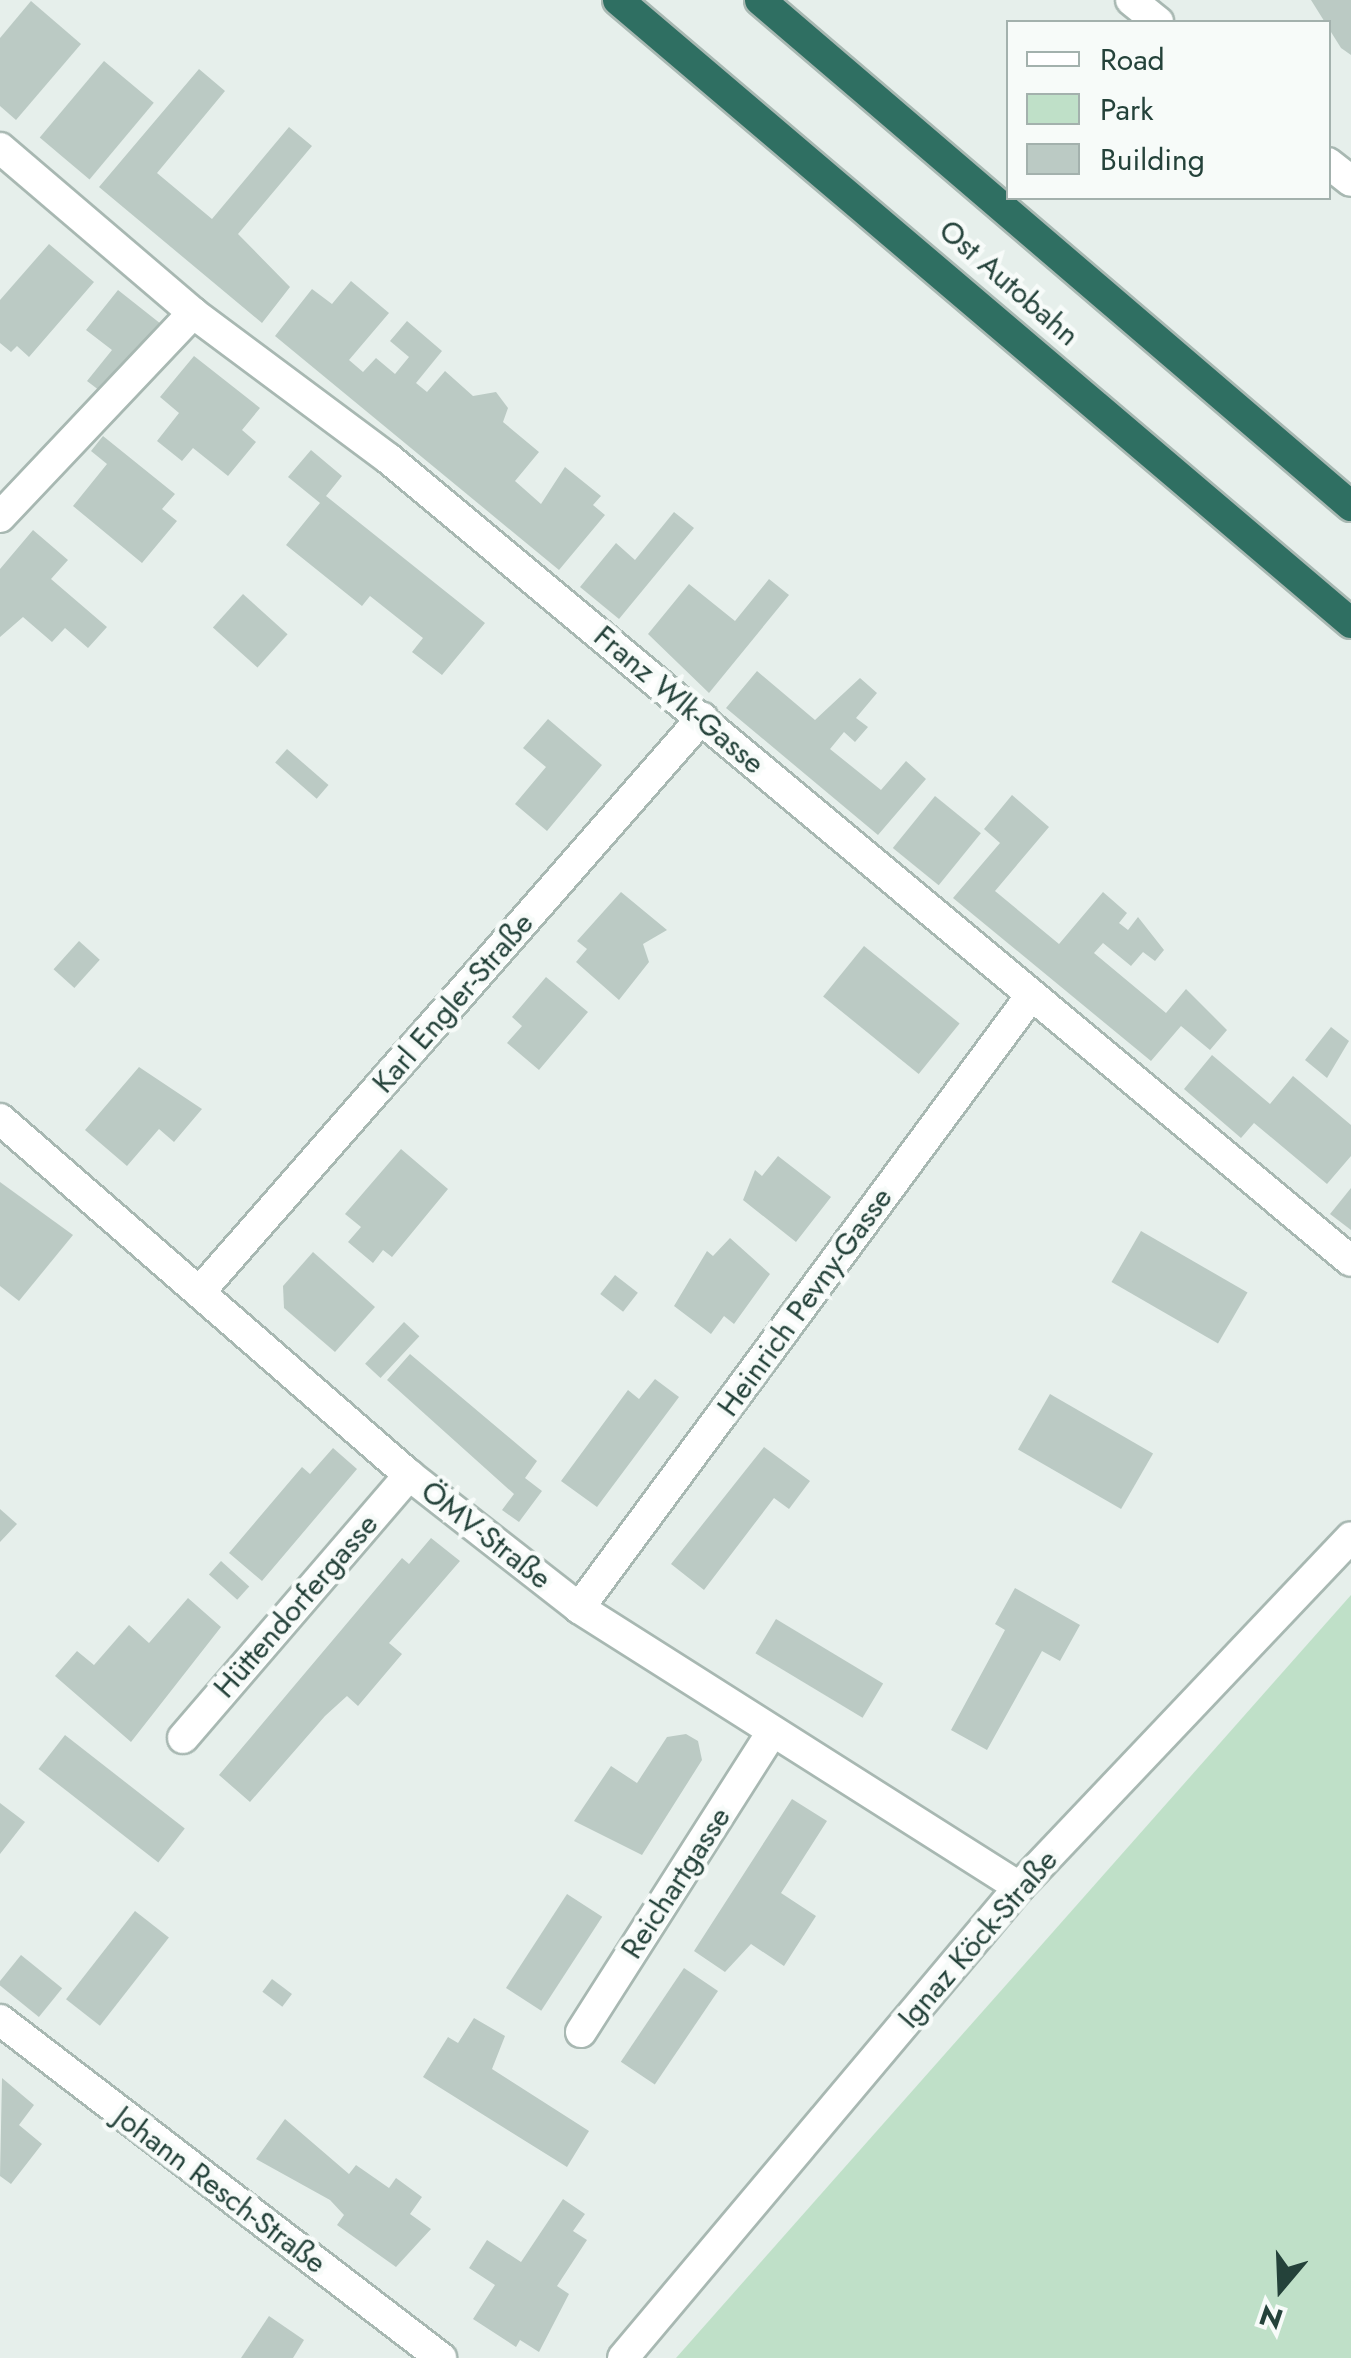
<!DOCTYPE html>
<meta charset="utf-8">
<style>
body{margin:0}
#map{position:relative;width:1351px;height:2358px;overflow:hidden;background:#e6efeb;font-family:Jost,sans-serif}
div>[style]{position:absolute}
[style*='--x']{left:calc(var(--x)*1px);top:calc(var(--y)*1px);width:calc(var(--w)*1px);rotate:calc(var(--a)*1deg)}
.green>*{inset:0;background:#bfe0c8}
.building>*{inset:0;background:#bbcac4;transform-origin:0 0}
.roads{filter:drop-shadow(2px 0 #a8b8b2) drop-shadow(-2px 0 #a8b8b2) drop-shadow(0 2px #a8b8b2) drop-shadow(0 -2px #a8b8b2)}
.minor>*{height:30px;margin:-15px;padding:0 15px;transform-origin:15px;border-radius:15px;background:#fff}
.highway>*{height:30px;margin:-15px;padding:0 15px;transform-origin:15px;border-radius:15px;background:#2f6f62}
span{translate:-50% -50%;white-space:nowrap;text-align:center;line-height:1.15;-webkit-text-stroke:9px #f7fbf9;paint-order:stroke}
.street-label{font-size:30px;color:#24423a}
.legend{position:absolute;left:1006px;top:20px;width:325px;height:180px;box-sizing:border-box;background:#f7fbf9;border:2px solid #a3b1ad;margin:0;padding:12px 18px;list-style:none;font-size:30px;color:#24423a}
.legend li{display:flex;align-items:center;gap:20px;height:50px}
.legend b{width:50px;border:2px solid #a3b1ad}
.north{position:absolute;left:1231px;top:2238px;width:100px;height:100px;-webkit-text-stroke:8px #f7fbf9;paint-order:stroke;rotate:199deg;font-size:28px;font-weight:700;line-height:40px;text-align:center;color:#24423a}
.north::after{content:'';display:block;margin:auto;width:35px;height:45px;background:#24423a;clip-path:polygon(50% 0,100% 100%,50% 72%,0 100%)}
</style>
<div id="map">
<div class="green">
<i style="clip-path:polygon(1351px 1595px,1351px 2358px,676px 2358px)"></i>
</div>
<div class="building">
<i style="clip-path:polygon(1311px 0,1351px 0,1351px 55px,1341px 48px)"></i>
<i style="clip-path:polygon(31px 1px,81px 44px,16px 120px,0 106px,0 38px)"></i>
<i style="left:104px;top:61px;width:65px;height:100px;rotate:40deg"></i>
<i style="clip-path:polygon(199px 69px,225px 91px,157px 173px,212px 219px,289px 127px,312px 146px,238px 234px,290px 287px,262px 323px,99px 187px)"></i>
<i style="clip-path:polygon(49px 244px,94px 282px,29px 357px,17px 346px,11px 352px,0 343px,0 300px)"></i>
<i style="clip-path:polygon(351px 281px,389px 313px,349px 360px,363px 372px,376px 358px,395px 374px,409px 357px,390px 341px,407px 321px,442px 351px,416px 383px,427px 392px,445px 371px,473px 396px,496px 392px,508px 408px,503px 422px,539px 452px,515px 481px,541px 504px,565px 467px,601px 496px,593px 505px,605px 515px,559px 570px,275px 336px,312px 289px,332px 304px)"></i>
<i style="clip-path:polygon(118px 290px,161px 324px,104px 394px,87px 381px,112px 350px,86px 330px)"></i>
<i style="clip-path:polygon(194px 356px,260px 408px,242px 430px,256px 442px,228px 476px,193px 448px,182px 461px,157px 441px,179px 413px,160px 397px)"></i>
<i style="clip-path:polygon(103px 436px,175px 494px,162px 509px,177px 521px,142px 563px,73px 506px,107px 464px,91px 451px)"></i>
<i style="clip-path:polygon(311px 450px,342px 476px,326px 496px,485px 623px,442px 675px,412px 652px,423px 638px,370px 596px,362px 606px,286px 545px,320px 503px,288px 477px)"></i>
<i style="clip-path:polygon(674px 512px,694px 528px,619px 619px,580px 587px,616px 543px,635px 560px)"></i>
<i style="clip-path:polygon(33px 530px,68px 560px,51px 579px,107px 627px,88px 648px,65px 628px,52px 642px,23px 617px,0 637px,0 569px)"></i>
<i style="clip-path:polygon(769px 579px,789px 595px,709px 693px,648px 634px,689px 584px,735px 621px)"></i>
<i style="left:243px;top:594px;width:60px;height:45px;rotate:42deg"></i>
<i style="clip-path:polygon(757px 671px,815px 720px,860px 678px,877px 693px,856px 718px,868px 727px,855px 742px,844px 732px,830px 749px,881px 790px,906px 761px,926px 779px,878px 835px,726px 708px)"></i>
<i style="clip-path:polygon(548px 719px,602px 765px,547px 831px,515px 804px,546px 767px,523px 748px)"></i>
<i style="left:287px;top:749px;width:55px;height:18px;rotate:41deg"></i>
<i style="clip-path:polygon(1012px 795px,1049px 827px,995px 891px,1059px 944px,1103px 892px,1127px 913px,1119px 923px,1128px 930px,1138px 917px,1164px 950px,1155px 961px,1143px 952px,1131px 966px,1103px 943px,1094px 953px,1166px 1013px,1186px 989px,1227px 1030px,1210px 1050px,1181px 1026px,1151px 1061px,953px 898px,1000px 843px,984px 829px)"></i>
<i style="left:935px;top:796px;width:59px;height:67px;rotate:39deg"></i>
<i style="clip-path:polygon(621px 892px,667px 930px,643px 944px,649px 962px,619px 1000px,576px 962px,587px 949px,577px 941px)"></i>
<i style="left:79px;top:941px;width:28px;height:38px;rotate:42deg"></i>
<i style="left:864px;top:946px;width:123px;height:65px;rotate:39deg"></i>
<i style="clip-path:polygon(546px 977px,588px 1012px,539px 1070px,507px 1043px,522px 1026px,512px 1017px)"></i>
<i style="clip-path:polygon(1331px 1027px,1349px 1041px,1327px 1078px,1305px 1060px)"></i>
<i style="clip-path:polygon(1212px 1055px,1270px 1104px,1293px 1076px,1351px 1125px,1351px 1156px,1327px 1184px,1254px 1123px,1241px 1138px,1184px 1089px)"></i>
<i style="clip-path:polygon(139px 1067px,202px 1109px,174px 1142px,159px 1129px,127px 1166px,85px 1130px)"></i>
<i style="clip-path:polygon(401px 1149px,448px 1189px,392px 1257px,383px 1250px,373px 1263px,348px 1242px,361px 1227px,345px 1214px)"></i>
<i style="clip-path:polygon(778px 1156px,831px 1197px,796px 1242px,743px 1200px,755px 1170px,762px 1176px)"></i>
<i style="clip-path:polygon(0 1182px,73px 1235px,19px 1301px,0 1286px)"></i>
<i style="clip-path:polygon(1351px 1188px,1351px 1230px,1330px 1214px)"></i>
<i style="left:1141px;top:1231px;width:123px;height:59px;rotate:30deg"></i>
<i style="clip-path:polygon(730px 1238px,770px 1274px,734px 1324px,724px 1316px,711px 1334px,674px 1306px,707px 1251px,713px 1256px)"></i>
<i style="clip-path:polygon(313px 1252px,375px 1307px,335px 1352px,284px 1308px,283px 1286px)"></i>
<i style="left:615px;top:1275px;width:29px;height:24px;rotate:38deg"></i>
<i style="left:404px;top:1322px;width:21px;height:57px;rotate:43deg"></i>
<i style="clip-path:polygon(410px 1354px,537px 1461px,525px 1478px,542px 1491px,519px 1522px,502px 1510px,514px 1494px,387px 1380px)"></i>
<i style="clip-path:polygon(655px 1379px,679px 1397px,597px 1507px,561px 1481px,628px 1390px,639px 1399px)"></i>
<i style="left:1050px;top:1394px;width:119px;height:64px;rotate:30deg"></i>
<i style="clip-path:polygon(764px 1447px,810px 1481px,789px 1509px,774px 1498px,704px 1590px,671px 1564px)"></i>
<i style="clip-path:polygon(333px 1448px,357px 1469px,262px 1581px,229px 1553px,302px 1467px,310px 1474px)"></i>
<i style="clip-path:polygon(0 1509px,17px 1524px,0 1542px)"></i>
<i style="clip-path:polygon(431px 1538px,460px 1561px,389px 1643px,402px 1654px,358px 1706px,347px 1696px,325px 1716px,250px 1802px,219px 1775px,402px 1558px,409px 1564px)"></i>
<i style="left:221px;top:1561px;width:38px;height:18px;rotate:42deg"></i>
<i style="clip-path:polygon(1015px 1588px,1080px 1625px,1060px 1661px,1042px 1651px,987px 1750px,951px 1730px,1005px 1630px,995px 1624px)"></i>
<i style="clip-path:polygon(188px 1598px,221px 1627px,131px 1742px,55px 1676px,77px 1651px,94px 1665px,129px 1625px,149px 1643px)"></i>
<i style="left:776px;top:1619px;width:125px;height:40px;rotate:31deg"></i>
<i style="clip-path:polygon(686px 1734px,698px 1741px,702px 1760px,642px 1855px,574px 1821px,611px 1766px,637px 1783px,667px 1737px)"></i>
<i style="left:65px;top:1735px;width:152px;height:43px;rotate:38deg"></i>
<i style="clip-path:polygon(792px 1799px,827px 1821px,781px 1893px,816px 1916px,784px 1966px,751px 1944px,725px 1972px,694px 1951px)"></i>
<i style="clip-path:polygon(0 1803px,25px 1822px,0 1854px)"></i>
<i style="left:567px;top:1894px;width:42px;height:112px;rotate:33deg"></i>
<i style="left:135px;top:1911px;width:43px;height:112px;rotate:38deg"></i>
<i style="left:21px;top:1955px;width:53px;height:37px;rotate:39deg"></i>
<i style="left:684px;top:1968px;width:41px;height:113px;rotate:34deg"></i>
<i style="left:272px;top:1979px;width:25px;height:16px;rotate:37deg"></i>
<i style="clip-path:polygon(474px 2018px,505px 2036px,492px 2069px,589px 2131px,567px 2167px,423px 2077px,448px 2037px,458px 2043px)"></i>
<i style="clip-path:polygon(2px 2078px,34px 2105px,19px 2125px,42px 2144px,11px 2184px,0 2176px)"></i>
<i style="clip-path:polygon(285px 2119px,349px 2174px,356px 2165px,389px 2188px,396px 2178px,422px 2197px,410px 2214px,431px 2229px,396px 2267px,337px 2225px,344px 2215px,330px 2200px,256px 2159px)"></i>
<i style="clip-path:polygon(563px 2199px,585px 2214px,573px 2231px,587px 2240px,557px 2286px,569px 2294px,539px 2352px,520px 2340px,516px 2347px,473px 2319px,495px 2285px,469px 2268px,487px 2240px,521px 2262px)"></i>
<i style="clip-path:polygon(269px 2316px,304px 2340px,293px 2358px,241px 2358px)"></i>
</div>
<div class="roads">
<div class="minor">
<i style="--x:1131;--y:0;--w:35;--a:39"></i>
<i style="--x:0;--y:148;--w:254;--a:40.5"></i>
<i style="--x:193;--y:313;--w:244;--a:36.7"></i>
<i style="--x:389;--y:459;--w:1252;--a:39.82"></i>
<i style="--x:1328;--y:163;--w:29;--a:38"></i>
<i style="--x:0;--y:517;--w:281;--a:-46.6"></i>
<i style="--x:0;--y:1119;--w:542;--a:41.04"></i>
<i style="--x:409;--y:1475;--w:216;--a:38"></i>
<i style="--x:579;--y:1608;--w:521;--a:32.38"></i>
<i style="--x:203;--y:1288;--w:758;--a:-48.8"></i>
<i style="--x:579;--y:1608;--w:759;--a:-53.57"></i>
<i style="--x:183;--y:1738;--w:347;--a:-49.3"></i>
<i style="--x:0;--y:2020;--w:556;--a:37.47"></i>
<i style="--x:581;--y:2032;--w:353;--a:-57.5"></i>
<i style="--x:623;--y:2358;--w:615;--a:-49.94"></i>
<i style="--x:1019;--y:1887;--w:482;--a:-46.5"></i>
</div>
<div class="highway">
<i style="--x:618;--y:0;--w:962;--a:40.36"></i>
<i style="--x:760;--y:0;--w:778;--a:40.57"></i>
</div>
</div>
<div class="street-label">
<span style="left:1009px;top:283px;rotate:41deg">Ost Autobahn</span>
<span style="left:679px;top:700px;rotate:40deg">Franz Wlk-Gasse</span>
<span style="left:453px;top:1003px;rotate:-49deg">Karl Engler-Straße</span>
<span style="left:805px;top:1302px;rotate:-54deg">Heinrich Pevny-Gasse</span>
<span style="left:486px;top:1535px;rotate:38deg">ÖMV-Straße</span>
<span style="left:296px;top:1606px;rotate:-49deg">Hüttendorfergasse</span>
<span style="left:676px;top:1883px;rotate:-57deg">Reichartgasse</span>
<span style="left:978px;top:1939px;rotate:-49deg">Ignaz Köck-Straße</span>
<span style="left:220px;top:2190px;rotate:37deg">Johann Resch-Straße</span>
</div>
<ul class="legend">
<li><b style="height:12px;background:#fff"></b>Road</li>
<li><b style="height:28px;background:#bfe0c8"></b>Park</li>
<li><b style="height:28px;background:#bbcac4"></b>Building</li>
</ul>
<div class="north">N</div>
</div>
